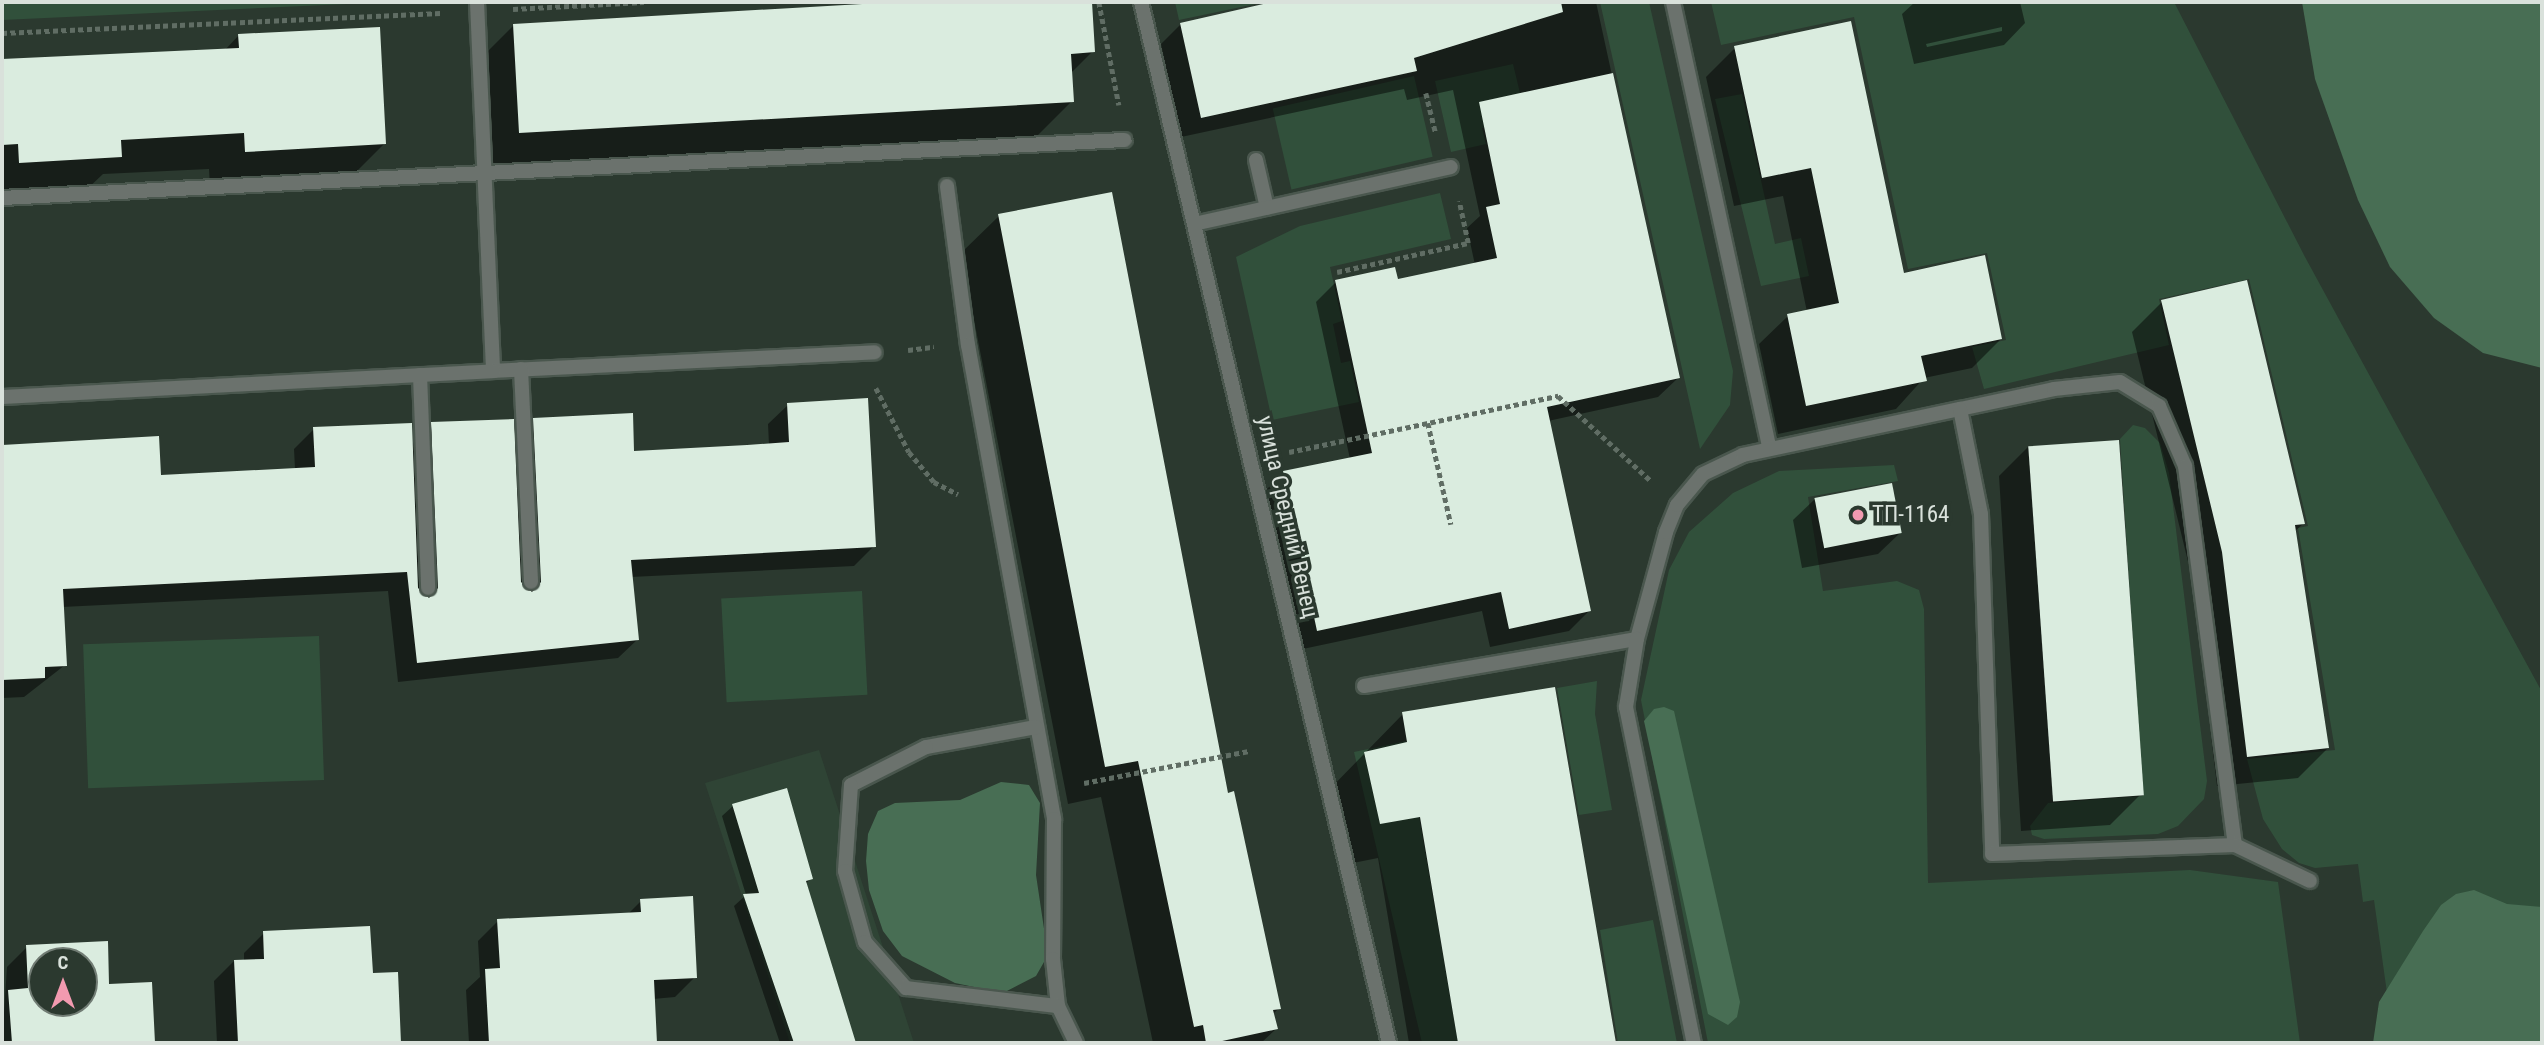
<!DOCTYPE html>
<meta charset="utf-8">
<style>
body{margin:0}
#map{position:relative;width:2544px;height:1045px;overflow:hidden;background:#2b392f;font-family:"Roboto Condensed",sans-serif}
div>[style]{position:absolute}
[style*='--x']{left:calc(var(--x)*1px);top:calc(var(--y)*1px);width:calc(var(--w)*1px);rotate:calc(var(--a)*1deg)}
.built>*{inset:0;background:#2f4435}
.green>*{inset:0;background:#31503b;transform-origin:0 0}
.forest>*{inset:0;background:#486e54}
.shadow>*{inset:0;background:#0007}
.building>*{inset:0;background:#daecdf;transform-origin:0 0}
.path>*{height:4.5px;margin-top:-2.25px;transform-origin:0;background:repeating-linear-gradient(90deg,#606d64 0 5px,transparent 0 8.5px)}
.roads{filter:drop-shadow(2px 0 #4a574e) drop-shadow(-2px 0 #4a574e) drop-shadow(0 2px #4a574e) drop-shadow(0 -2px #4a574e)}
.lane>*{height:14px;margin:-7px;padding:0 7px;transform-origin:7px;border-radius:7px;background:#6b726d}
.street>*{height:14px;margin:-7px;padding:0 7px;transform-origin:7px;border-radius:7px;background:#6b726d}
.dots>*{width:19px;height:19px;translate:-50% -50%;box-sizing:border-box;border:4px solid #2b392f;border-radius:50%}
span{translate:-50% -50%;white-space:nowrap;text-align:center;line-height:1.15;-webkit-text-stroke:7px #2b392f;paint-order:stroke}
.poi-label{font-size:23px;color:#d9e1db}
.left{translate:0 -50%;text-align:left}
.street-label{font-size:23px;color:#d9e1db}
.frame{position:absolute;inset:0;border:4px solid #d9e1db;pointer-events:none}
.north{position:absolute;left:28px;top:947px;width:70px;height:70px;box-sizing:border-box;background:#2b392f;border:2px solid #717c74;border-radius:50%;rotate:0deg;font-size:19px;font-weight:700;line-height:28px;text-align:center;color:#d9e1db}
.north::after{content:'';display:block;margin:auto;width:24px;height:32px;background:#f29ab0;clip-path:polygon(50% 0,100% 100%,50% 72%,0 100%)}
</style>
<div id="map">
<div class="built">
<i style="clip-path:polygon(819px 750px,914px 1043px,790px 1043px,705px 783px)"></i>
</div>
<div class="green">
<i style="clip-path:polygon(2px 2px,391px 2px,2px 20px)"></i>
<i style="clip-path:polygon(1175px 2px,1265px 2px,1179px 20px)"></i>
<i style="clip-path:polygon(1600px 2px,1649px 2px,1733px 371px,1730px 405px,1700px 449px)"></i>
<i style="clip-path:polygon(1711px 2px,2174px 2px,2305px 257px,2542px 692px,2542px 1043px,2394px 1043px,2374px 900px,2363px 902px,2358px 864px,2315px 868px,2299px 863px,2282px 849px,2263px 819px,2247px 759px,2335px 750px,2298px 528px,2308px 526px,2249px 279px,2159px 299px,2169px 345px,1984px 389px,1972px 347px,2006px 340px,1987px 253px,1908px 269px,1854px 17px,1721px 45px)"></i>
<i style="clip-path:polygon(1513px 64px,1526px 118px,1482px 128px,1486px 144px,1451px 152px,1435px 81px)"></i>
<i style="left:1414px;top:76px;width:83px;height:145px;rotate:77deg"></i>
<i style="clip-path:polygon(1742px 94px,1775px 244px,1801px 238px,1809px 276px,1761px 286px,1715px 99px)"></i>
<i style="clip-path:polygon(1440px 193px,1451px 239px,1330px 267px,1342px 321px,1333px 324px,1341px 363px,1350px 361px,1359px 402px,1272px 420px,1236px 257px,1300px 226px)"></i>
<i style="clip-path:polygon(2133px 425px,2145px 428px,2160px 443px,2169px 473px,2207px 781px,2204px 799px,2178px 826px,2158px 834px,2044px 839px,2032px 835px,2030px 826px,2048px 803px,2143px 796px,2120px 439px)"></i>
<i style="clip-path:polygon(1894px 465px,1898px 481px,1808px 497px,1823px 591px,1897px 581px,1919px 590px,1924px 609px,1928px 883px,2190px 870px,2278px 882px,2300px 1043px,1708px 1043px,1641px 700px,1669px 570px,1689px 532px,1733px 493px,1779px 471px)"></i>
<i style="left:862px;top:591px;width:104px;height:141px;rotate:87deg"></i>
<i style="left:319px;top:636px;width:144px;height:236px;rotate:88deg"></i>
<i style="clip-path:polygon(1597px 681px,1595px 714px,1612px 810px,1579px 815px,1557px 688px)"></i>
<i style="clip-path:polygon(1406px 741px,1458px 1043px,1422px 1043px,1354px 752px)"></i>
<i style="clip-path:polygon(1653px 920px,1677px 1043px,1618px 1043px,1600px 930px)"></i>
</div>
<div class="forest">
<i style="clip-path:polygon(2302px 2px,2542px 2px,2542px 368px,2483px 353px,2434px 318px,2390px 267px,2358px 200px,2315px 79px)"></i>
<i style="clip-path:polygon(1664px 707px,1674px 711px,1740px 1002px,1737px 1017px,1728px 1025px,1708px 1014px,1644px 721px,1654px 709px)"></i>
<i style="clip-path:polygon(1001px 782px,1029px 785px,1040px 803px,1036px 875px,1046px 942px,1044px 962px,1036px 976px,1003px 993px,955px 983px,902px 956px,883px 931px,869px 890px,866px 861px,868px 834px,878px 811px,895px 803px,960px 800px)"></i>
<i style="clip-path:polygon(2474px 890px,2507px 904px,2542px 907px,2542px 1043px,2373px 1043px,2379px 1002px,2423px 931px,2441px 905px,2456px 894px)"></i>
</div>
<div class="shadow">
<i style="clip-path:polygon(922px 2px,1090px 2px,1093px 51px,1071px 73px,1072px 101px,1037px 136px,484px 168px,478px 61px,514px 25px)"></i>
<i style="clip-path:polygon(1284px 2px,1596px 2px,1678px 378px,1658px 397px,1548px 421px,1589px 611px,1569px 631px,1490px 647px,1482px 611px,1298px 650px,1264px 492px,1284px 472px,1350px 459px,1316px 302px,1336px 282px,1397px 282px,1475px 265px,1467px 228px,1480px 216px,1453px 90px,1407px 100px,1404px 89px,1181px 137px,1161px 44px,1181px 24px)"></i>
<i style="clip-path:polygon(evenodd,1915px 2px,2020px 2px,2025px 23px,2004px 45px,1914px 64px,1902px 14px,1915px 2px,2002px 27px,2002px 31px,1927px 47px,1926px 44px,2002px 27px)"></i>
<i style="clip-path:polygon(239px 35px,384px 144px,348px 180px,210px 187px,209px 169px,103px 174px,84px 192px,2px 197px,2px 61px,224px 51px)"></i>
<i style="clip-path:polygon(1735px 48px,1903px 275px,2001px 339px,1972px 368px,1924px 378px,1896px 409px,1778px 434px,1759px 344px,1788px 316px,1807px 312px,1783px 196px,1734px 206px,1706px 77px)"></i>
<i style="clip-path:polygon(999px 216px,1227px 795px,1279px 1008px,1273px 1014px,1276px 1029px,1261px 1043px,1153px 1043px,1101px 797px,1068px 804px,961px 253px)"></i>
<i style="clip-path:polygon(2162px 302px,2303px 524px,2294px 532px,2328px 748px,2298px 778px,2217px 786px,2193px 582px,2132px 332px)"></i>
<i style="clip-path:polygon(788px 405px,874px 546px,854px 566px,631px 577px,638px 639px,618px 658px,398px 682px,388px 591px,62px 607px,65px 665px,24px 697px,2px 698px,2px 446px,157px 438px,159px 477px,295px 469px,294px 449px,314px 429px,411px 445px,432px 424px,513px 441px,534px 420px,632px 452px,769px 445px,768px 424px)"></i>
<i style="clip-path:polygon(2029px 446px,2140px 795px,2110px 825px,2021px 831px,1999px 476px)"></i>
<i style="clip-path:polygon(1815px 499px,1900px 533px,1878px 554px,1802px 568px,1793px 520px)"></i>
<i style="clip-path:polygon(1554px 689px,1614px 1043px,1409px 1043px,1378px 858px,1338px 866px,1323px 796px,1403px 714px)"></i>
<i style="clip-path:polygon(733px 806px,811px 878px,805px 885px,837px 1033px,799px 1043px,780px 1043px,734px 906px,746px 895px,722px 816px)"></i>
<i style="clip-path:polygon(641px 901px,695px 977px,675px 997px,653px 999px,655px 1043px,469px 1043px,466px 990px,480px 977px,478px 941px,498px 921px,627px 915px)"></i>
<i style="clip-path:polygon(264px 933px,371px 975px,396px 974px,399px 1043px,217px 1043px,214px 981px,234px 961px,244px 961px,244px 953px)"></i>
<i style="clip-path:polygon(evenodd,106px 943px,108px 986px,150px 984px,153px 1043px,2px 1043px,7px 967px,27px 947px,106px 943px,42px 961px,84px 961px,84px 1003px,42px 1003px,42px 961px)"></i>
</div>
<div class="building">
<i style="clip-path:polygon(897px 2px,1092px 2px,1095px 52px,1071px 54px,1074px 102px,519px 133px,513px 24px)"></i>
<i style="clip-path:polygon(1272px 2px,1561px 2px,1563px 12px,1414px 58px,1417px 71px,1201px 118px,1180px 23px)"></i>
<i style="clip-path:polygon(1851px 21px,1904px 273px,1985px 255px,2002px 339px,1921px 356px,1927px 381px,1806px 406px,1787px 314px,1839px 303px,1811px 168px,1762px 178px,1734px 46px)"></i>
<i style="clip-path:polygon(380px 27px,386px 144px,245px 152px,244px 133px,121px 140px,122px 157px,19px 163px,18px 144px,2px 145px,2px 59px,239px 48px,238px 34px)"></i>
<i style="clip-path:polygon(1613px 73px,1680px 378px,1547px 407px,1591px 611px,1509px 629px,1501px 592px,1317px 631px,1283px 471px,1372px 453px,1335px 280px,1395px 267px,1398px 279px,1497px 258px,1486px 207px,1500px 204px,1479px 102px)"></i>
<i style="clip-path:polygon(1112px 192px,1228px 793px,1234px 791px,1281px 1009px,1273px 1010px,1278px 1029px,1213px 1043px,1206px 1043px,1203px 1025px,1194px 1027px,1138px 761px,1105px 767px,998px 214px)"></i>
<i style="clip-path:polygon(2247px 280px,2305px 524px,2295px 525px,2329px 748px,2247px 757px,2222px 552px,2161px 300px)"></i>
<i style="clip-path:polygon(868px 398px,876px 547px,631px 560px,639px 640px,417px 663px,407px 572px,63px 589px,67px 666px,45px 667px,45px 678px,2px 680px,2px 445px,159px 436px,161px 475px,315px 467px,313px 427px,412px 423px,418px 588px,429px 598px,438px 588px,431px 422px,514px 419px,521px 582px,532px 592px,541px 582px,533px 418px,633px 413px,634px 451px,747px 445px,789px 442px,787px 403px)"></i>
<i style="left:2119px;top:440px;width:356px;height:91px;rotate:86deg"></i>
<i style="left:1892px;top:483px;width:51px;height:79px;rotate:79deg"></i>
<i style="clip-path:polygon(1555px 687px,1616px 1043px,1458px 1043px,1420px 817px,1380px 824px,1364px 752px,1407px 742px,1402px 712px)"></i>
<i style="clip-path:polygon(787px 788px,813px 879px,806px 881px,856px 1043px,794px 1043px,743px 894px,759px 893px,732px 804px)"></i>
<i style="clip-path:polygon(693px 896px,697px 978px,654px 980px,657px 1043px,489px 1043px,485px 969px,500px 968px,497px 919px,641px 912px,640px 899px)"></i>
<i style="clip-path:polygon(370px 926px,373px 973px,398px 972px,401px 1043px,238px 1043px,234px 960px,264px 959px,263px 931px)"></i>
<i style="clip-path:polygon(evenodd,108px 941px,109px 984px,152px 982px,155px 1043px,12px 1043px,8px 990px,28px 988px,26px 945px,108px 941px,42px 961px,84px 961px,84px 1003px,42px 1003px,42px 961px)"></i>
</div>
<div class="path">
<i style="--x:1099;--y:2;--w:105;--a:79"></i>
<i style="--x:513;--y:9;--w:131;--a:-3.1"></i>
<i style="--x:2;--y:33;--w:439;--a:-2.6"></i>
<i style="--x:1426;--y:93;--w:42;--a:76.3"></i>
<i style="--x:1337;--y:272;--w:134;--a:-12.5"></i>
<i style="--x:1468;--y:243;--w:43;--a:-102.1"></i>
<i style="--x:908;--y:350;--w:26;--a:-7"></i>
<i style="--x:876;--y:388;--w:72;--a:62.7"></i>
<i style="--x:909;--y:452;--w:39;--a:50"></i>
<i style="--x:934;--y:482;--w:27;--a:27"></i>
<i style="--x:1428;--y:423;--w:104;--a:77.2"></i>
<i style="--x:1289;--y:452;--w:275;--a:-11.8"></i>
<i style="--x:1558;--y:396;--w:126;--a:42.4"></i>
<i style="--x:1084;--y:783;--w:168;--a:-11"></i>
</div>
<div class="roads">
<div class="lane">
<i style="--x:477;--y:2;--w:369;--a:87.5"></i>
<i style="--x:493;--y:371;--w:382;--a:-2.8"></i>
<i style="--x:1673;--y:2;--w:457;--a:77.8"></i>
<i style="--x:1256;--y:160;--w:49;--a:77.1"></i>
<i style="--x:947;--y:186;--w:160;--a:82.5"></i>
<i style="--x:968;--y:345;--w:482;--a:79.7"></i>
<i style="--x:1054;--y:819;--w:140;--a:90.4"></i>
<i style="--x:1053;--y:959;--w:47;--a:83.9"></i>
<i style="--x:1058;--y:1006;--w:41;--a:64.1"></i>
<i style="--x:2;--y:198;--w:1124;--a:-2.96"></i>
<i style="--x:1194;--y:224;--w:263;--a:-12.5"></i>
<i style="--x:521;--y:369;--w:213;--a:87.3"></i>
<i style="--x:420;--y:375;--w:213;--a:87.8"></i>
<i style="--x:2;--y:397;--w:492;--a:-3"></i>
<i style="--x:1960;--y:409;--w:96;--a:-12"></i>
<i style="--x:2054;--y:389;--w:66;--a:-6.1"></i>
<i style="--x:2120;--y:382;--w:46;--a:31.6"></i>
<i style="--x:2159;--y:406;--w:65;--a:66.6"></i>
<i style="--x:2185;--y:466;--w:382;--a:82.5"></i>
<i style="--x:2235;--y:845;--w:83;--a:25.6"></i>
<i style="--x:1637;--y:639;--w:111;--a:-74.8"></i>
<i style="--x:1666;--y:532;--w:29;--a:-68"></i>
<i style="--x:1677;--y:505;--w:40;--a:-50"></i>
<i style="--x:1703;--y:474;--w:44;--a:-25.4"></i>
<i style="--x:1743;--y:455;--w:222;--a:-12"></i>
<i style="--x:1960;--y:409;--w:107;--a:78.7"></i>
<i style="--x:1981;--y:514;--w:340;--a:88.1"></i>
<i style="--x:1992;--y:854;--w:243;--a:-2.1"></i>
<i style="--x:1364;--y:686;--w:277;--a:-9.8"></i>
<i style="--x:1637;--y:639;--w:69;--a:99.2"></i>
<i style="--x:1626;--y:707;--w:343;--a:78.6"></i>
<i style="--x:1036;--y:727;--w:112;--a:169.7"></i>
<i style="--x:926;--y:747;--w:84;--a:153.1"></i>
<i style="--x:851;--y:785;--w:86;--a:94"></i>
<i style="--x:845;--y:871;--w:74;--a:74.3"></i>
<i style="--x:865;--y:942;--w:62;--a:48.3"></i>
<i style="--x:906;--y:988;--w:153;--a:6.8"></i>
</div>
<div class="street">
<i style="--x:1141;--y:2;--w:1070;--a:76.6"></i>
</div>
</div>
<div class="dots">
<i style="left:1858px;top:515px;background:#f29ab0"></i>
</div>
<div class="poi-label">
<span class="left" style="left:1872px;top:515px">ТП-1164</span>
</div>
<div class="street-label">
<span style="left:1287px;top:517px;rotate:77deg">улица Средний Венец</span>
</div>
<div class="frame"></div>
<div class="north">С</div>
</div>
